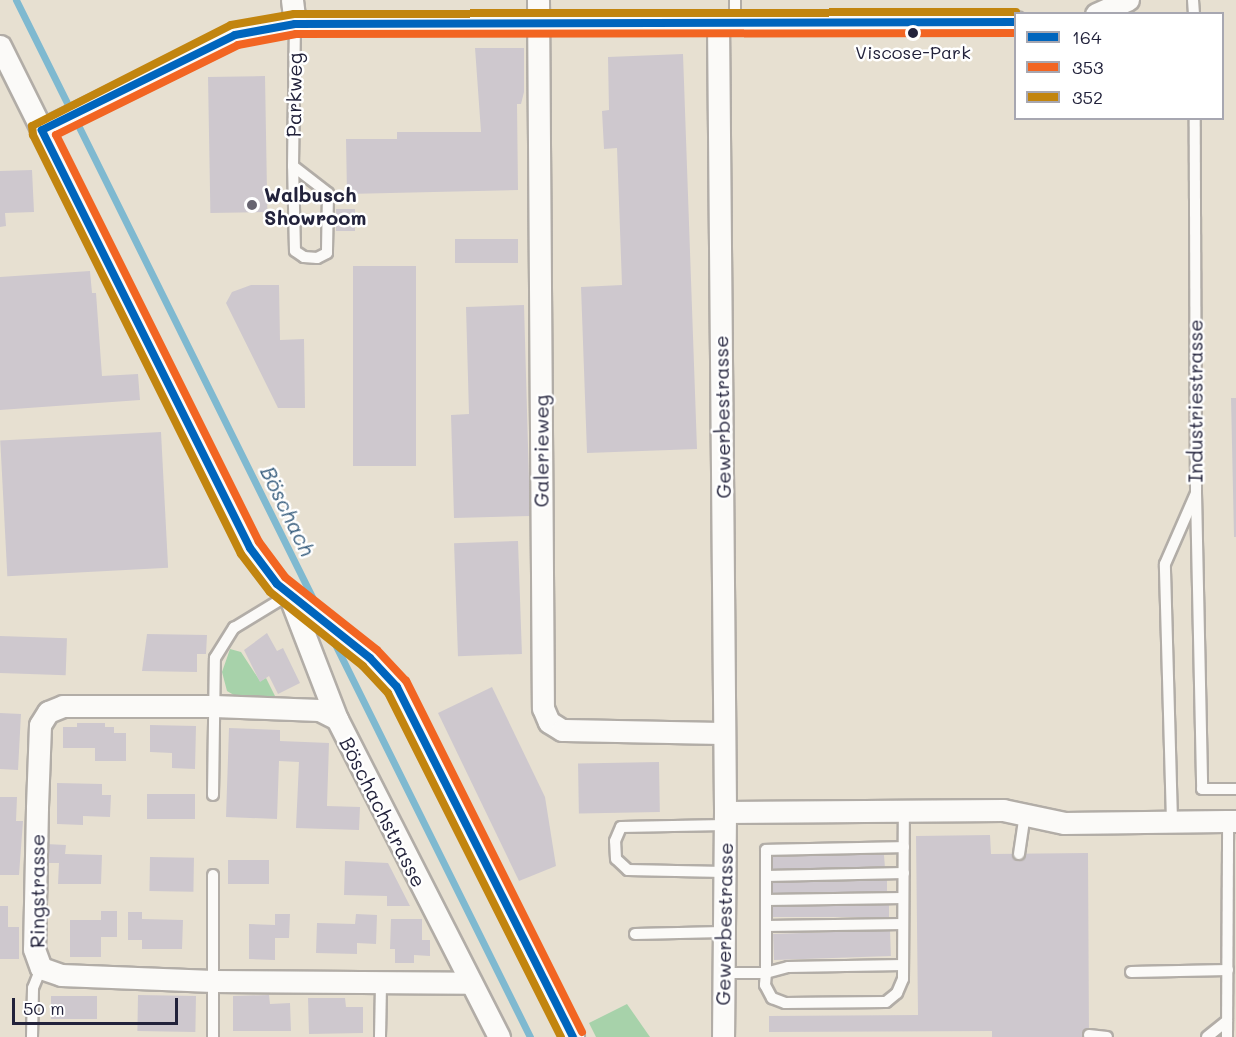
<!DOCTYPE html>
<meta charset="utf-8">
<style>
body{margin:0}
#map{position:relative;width:1236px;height:1037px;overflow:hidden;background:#e7e0d1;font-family:Mali,sans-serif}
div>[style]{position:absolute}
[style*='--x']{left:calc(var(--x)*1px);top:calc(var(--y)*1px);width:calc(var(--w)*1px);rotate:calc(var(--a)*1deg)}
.green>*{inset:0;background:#a7d2aa}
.stream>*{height:7px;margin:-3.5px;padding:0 3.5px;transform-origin:3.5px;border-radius:3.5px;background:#7fb9d0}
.building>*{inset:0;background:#cec8ce;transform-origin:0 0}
.roads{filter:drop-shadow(2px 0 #b2ada7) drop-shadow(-2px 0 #b2ada7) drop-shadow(0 2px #b2ada7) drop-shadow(0 -2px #b2ada7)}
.service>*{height:10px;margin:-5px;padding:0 5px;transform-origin:5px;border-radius:5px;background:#fbfaf8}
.minor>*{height:21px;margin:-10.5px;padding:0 10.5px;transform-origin:10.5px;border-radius:10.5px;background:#fbfaf8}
.bus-1>*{height:8px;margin:-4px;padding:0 4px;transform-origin:4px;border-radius:4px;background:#0065bd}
.bus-2>*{height:8px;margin:-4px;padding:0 4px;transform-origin:4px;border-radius:4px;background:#f26522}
.bus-3>*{height:8px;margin:-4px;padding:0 4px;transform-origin:4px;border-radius:4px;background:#c2850f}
.dots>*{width:16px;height:16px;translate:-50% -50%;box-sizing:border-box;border:3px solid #fff;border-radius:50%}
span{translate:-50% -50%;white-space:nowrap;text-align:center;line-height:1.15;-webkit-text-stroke:5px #fff;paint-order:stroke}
.bus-label{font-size:18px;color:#22223b}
.street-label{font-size:20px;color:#22223b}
.poi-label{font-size:20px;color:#22223b;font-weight:700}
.left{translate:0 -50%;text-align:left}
.water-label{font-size:21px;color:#385e7e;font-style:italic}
.legend{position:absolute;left:1014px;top:12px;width:210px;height:108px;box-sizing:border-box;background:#fff;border:2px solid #a7a7b1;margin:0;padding:8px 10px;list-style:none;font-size:18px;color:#22223b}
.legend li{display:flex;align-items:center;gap:12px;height:30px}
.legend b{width:30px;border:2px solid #a7a7b1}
.scale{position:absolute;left:12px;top:998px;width:166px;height:27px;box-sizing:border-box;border:3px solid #22223b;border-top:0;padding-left:8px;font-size:18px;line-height:21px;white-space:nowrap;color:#22223b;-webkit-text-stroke:4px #fff;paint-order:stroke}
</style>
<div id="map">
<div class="green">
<i style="clip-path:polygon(230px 649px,241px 652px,260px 681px,266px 678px,277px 700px,239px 698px,227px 691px,222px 672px)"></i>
<i style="clip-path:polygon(627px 1004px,650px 1037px,596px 1037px,589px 1023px)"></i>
</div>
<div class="stream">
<i style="--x:16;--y:0;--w:678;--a:63.62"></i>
<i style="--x:331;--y:636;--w:448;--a:63.6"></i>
</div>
<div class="building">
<i style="clip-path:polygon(475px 48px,524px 48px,524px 92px,521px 104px,517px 104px,518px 190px,347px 194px,346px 139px,397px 139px,397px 132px,481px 132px)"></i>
<i style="clip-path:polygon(683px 54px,697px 449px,587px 453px,581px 287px,622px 285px,617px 148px,604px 149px,602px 111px,609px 110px,608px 57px)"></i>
<i style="left:265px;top:76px;width:136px;height:57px;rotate:89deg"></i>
<i style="clip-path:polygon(32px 170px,34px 212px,5px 213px,6px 226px,0 227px,0 171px)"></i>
<i style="left:336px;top:209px;width:19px;height:22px"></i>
<i style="left:455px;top:239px;width:63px;height:24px"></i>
<i style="left:353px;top:266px;width:63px;height:200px"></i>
<i style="clip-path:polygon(90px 271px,92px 293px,96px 293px,102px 376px,138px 374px,140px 400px,0 410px,0 277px)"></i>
<i style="clip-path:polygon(251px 285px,279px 285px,280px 340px,304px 339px,305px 408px,278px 408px,226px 303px,232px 292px)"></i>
<i style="clip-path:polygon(524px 305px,530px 516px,454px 518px,451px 415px,469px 414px,466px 307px)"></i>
<i style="clip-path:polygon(1231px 398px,1236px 398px,1236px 537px,1234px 537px)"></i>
<i style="left:161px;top:432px;width:136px;height:161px;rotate:87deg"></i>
<i style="left:518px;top:541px;width:113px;height:64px;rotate:88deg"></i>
<i style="clip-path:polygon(267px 633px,277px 651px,283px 648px,300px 683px,278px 694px,269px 676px,260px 682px,244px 650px)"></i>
<i style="clip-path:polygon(147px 634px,207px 635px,206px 654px,197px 654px,197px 672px,142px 671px)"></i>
<i style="left:0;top:636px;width:67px;height:37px;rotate:2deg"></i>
<i style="clip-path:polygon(492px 687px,545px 797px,556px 866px,519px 881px,438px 713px)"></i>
<i style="left:0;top:713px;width:21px;height:56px;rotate:3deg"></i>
<i style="clip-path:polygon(77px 723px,105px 723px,105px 727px,114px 727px,114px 733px,126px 733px,126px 761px,95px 761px,95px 748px,63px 748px,63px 727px,77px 727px)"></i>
<i style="clip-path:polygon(150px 725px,196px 726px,195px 769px,172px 768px,172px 753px,150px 752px)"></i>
<i style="clip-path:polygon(229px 728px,280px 730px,280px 741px,329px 743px,327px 806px,360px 807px,359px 830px,296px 828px,299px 762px,279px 761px,277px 819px,226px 817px)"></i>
<i style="left:659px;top:762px;width:50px;height:81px;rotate:89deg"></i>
<i style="clip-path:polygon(57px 783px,102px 784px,102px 795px,111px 795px,110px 817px,83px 816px,83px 825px,57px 824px)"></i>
<i style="left:147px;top:794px;width:48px;height:25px"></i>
<i style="clip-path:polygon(0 797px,17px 797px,16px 821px,23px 821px,19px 875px,0 875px)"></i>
<i style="clip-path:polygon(990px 835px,991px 854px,1088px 853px,1089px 1037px,992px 1037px,992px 1031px,769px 1032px,769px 1016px,918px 1015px,916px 836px)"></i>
<i style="clip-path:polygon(46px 844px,66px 845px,65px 854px,102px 855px,101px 884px,58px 884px,59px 863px,46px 863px)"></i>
<i style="clip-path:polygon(768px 854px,884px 855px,885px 868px,768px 871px)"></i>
<i style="left:150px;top:857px;width:44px;height:34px;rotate:1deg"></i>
<i style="left:228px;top:860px;width:41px;height:24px"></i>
<i style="clip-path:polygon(345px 861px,388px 863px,410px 906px,387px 906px,387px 896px,344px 895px)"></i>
<i style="left:766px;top:878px;width:121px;height:16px"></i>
<i style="left:889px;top:902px;width:15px;height:121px;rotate:90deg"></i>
<i style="clip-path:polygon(0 906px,8px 906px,8px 927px,19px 927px,19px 959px,0 959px)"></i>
<i style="clip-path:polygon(101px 911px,117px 911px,117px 937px,101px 937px,101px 957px,70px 957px,70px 920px,101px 920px)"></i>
<i style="clip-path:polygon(128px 912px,142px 912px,142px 919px,183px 920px,182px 949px,142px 949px,142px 940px,128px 940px)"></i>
<i style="clip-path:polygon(275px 914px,290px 914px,289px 938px,275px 938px,275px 960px,249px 959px,249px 924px,275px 925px)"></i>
<i style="clip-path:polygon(356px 914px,377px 915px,376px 944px,357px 943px,357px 954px,316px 953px,317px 923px,355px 924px)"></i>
<i style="clip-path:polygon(391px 919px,422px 919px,422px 940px,430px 940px,430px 956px,414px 955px,414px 963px,395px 963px,395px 949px,390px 949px)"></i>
<i style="left:890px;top:930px;width:26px;height:117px;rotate:88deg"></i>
<i style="left:138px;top:995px;width:58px;height:36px;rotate:1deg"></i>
<i style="clip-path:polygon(269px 995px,270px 1004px,290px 1003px,291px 1031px,233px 1031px,233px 996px)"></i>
<i style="left:51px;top:996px;width:46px;height:23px"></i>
<i style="clip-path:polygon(308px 998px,345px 998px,346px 1007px,363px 1007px,363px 1033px,309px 1034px)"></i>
</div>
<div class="roads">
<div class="service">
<i style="--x:735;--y:0;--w:22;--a:90"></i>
<i style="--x:1193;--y:0;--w:14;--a:86"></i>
<i style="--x:293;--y:166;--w:44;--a:37.6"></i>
<i style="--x:328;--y:193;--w:60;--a:91"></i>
<i style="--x:327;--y:253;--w:11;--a:153"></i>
<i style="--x:317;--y:258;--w:13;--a:-176"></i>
<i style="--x:304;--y:257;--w:11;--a:-146"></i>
<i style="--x:295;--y:251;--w:85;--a:-91.3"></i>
<i style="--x:293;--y:166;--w:142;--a:-89.2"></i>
<i style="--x:1196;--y:493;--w:296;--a:88.8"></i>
<i style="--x:1202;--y:789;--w:34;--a:0"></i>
<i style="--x:213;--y:795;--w:137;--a:-89.2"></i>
<i style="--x:215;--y:658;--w:36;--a:-58"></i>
<i style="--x:234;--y:628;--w:63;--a:-31.4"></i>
<i style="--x:1172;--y:821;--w:257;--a:-91.6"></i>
<i style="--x:1165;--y:564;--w:77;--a:-66.4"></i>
<i style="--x:1196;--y:493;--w:375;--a:-90.2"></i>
<i style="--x:1019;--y:854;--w:40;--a:-81.5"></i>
<i style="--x:724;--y:872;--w:96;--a:-178.8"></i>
<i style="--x:628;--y:870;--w:16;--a:-137"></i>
<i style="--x:616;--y:859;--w:18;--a:-93"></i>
<i style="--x:615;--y:841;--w:15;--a:-67"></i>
<i style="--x:621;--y:827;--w:104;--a:-1.1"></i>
<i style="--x:213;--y:875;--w:162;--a:90"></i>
<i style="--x:766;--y:876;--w:138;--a:-1.2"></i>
<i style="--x:766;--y:900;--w:137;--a:-0.8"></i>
<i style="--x:766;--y:926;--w:137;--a:-0.8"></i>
<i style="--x:635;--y:934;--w:88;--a:-1.3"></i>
<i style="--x:903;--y:965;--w:115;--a:179"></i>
<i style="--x:788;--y:967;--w:23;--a:165"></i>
<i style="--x:766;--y:973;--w:12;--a:95"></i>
<i style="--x:765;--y:985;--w:15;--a:62"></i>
<i style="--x:772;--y:998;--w:14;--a:21"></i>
<i style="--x:785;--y:1003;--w:101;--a:-0.6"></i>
<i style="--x:886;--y:1002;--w:14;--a:-39"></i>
<i style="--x:897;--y:993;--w:15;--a:-67"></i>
<i style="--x:903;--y:979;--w:169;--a:-89.7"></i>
<i style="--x:1131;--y:972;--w:97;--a:-1.2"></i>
<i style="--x:723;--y:973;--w:43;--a:0"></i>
<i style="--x:766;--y:973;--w:123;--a:-90"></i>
<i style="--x:766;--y:850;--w:138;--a:-1.2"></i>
<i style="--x:1089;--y:1035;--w:18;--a:6"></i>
<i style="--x:32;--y:1037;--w:49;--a:-88.8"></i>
<i style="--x:33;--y:988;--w:22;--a:-68"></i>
<i style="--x:380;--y:1037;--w:53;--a:-88.9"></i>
<i style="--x:1207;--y:1037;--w:26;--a:-39"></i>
<i style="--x:1227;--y:1037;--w:216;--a:-89.7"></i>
</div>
<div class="minor">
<i style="--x:292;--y:0;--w:24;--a:83"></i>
<i style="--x:538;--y:0;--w:708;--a:89.6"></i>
<i style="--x:543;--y:708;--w:15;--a:67"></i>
<i style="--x:549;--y:722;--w:15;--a:32"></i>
<i style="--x:562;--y:730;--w:162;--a:1.1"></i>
<i style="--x:1096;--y:14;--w:35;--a:-24"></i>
<i style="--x:718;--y:22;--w:790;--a:89.49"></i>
<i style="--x:725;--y:812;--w:225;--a:90.5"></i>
<i style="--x:0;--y:46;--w:561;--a:63.53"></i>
<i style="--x:250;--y:548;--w:45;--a:53.1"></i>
<i style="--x:277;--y:584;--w:119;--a:38.5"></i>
<i style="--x:370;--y:658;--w:40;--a:47"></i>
<i style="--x:397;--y:687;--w:392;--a:63.3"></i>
<i style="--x:42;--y:130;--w:215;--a:-26.2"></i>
<i style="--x:235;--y:35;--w:61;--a:-10.4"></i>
<i style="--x:295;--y:24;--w:721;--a:-0.16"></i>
<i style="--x:291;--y:600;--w:128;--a:68.9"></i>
<i style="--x:337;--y:719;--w:357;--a:63"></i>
<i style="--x:337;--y:719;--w:20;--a:-153"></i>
<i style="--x:319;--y:710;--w:105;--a:-177.8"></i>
<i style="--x:214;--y:706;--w:151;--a:180"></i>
<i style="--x:63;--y:706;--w:16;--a:158"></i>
<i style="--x:48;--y:712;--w:15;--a:122"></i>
<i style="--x:40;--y:725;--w:83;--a:92.1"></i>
<i style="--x:37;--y:808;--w:141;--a:91.2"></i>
<i style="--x:34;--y:949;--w:20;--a:70"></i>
<i style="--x:41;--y:968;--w:21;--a:19"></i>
<i style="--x:61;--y:975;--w:152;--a:2.3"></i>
<i style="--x:213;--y:981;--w:258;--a:0.4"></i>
<i style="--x:725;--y:812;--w:278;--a:-0.4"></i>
<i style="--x:1003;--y:810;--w:62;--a:12"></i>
<i style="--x:1064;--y:823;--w:172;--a:-0.7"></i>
</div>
</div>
<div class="bus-1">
<i style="--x:573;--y:1037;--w:392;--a:-116.7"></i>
<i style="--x:397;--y:687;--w:40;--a:-133"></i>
<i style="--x:370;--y:658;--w:119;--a:-141.5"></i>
<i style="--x:277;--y:584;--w:45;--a:-126.9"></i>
<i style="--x:250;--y:548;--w:467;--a:-116.5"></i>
<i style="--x:42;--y:130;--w:215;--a:-26.2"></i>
<i style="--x:235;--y:35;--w:61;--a:-10.4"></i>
<i style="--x:295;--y:24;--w:721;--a:-0.16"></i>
</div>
<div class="bus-2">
<i style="--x:582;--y:1032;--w:393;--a:-116.6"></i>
<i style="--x:406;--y:681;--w:42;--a:-133.1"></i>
<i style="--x:377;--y:650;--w:117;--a:-141.6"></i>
<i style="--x:285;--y:577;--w:44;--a:-126.6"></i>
<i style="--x:259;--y:542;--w:455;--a:-116.5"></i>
<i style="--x:56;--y:135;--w:203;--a:-26.3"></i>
<i style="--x:238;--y:45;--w:59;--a:-10.7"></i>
<i style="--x:296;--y:34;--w:720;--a:-0.08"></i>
</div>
<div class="bus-3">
<i style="--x:561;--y:1037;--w:385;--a:-116.7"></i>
<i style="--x:388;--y:693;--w:37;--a:-133"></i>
<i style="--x:363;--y:666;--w:119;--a:-141.5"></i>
<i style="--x:270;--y:592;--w:48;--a:-127.3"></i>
<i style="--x:241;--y:554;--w:468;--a:-116.4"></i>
<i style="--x:33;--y:135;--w:9;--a:-96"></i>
<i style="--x:32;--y:126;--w:223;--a:-26.9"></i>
<i style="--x:231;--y:25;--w:64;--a:-9.9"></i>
<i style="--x:294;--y:14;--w:722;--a:-0.16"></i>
</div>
<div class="dots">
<i style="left:913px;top:33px;background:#22223b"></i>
<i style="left:252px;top:205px;background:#676470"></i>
</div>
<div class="bus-label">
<span style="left:913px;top:52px">Viscose-Park</span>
</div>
<div class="street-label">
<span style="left:294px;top:95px;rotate:-89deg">Parkweg</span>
<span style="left:1195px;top:401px;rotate:-90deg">Industriestrasse</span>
<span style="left:722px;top:417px;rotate:-91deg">Gewerbestrasse</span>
<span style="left:541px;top:451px;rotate:-90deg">Galerieweg</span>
<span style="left:383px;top:812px;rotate:63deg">Böschachstrasse</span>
<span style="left:37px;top:891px;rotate:-90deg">Ringstrasse</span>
<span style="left:724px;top:924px;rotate:-89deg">Gewerbestrasse</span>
</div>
<div class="poi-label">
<span class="left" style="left:264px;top:206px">Walbusch<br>Showroom</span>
</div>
<div class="water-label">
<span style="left:288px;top:511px;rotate:64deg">Böschach</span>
</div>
<ul class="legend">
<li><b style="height:8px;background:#0065bd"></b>164</li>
<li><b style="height:8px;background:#f26522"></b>353</li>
<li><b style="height:8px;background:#c2850f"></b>352</li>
</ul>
<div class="scale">50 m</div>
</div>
